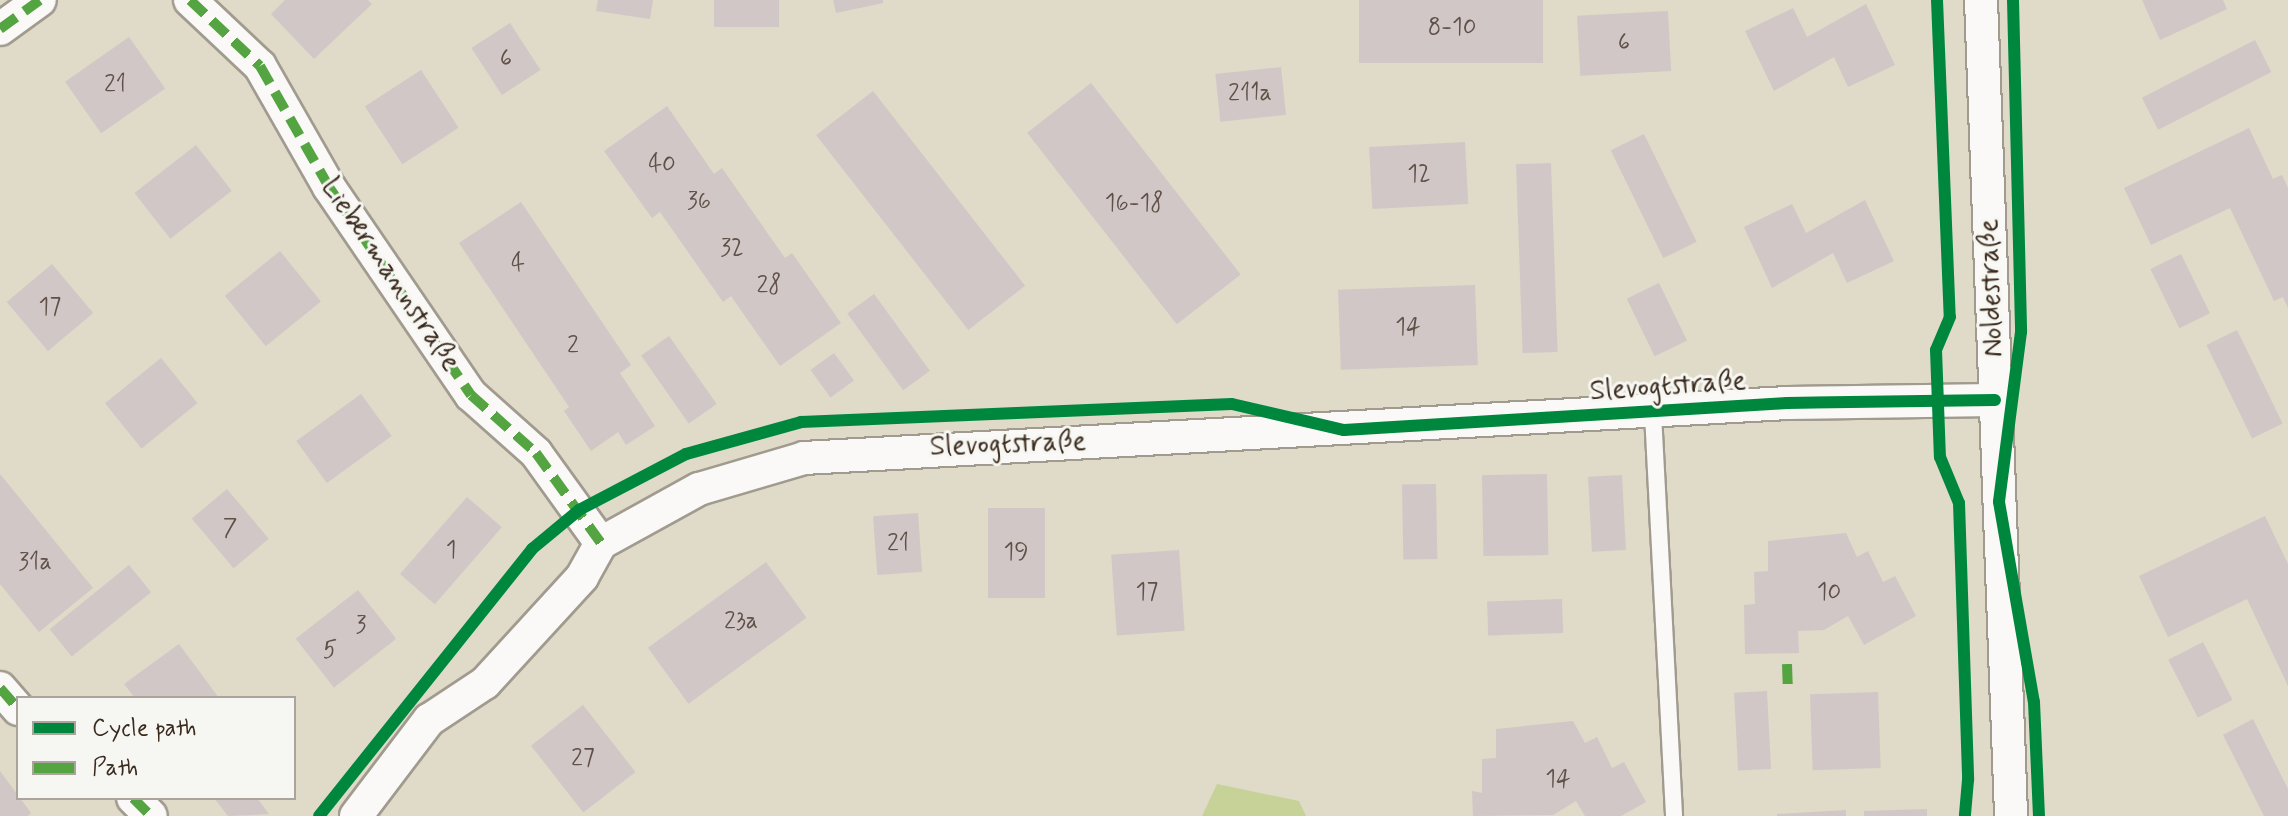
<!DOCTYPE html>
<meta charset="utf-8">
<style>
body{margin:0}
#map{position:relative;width:2288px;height:816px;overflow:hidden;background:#e0dac8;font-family:Mynerve,sans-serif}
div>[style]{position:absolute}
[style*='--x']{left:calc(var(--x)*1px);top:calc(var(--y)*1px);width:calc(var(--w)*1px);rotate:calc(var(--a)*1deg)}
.green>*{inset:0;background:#c7d298}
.building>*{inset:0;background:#d1c7c6;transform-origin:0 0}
.roads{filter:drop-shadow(2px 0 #a19b8f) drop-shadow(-2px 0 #a19b8f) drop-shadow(0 2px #a19b8f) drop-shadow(0 -2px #a19b8f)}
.service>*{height:16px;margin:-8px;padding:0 8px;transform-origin:8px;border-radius:8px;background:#faf9f7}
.minor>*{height:32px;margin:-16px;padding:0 16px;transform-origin:16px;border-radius:16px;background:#faf9f7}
.quiet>*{height:10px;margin-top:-5px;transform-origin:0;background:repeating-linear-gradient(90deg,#54a441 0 20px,transparent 0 30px)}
.cycleway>*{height:12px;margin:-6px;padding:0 6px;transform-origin:6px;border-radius:6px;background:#00873e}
span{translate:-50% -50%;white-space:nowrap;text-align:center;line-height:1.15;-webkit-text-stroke:6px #f6f6f2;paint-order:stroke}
.number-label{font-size:24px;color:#605148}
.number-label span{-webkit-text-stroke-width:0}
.street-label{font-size:28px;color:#3b2a1e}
.legend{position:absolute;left:16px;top:696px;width:280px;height:104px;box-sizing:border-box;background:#f6f6f2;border:2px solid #aba49d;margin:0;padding:10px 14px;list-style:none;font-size:24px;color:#3b2a1e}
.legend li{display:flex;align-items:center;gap:16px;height:40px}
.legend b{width:40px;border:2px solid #aba49d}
</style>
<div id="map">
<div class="green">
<i style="clip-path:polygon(1217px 784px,1299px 801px,1306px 816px,1202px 816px)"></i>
</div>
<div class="building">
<i style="clip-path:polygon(285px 0,368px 0,372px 4px,314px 59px,271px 14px)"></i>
<i style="clip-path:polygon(598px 0,653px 0,650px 19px,596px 11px)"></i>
<i style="left:714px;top:0;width:65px;height:27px"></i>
<i style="clip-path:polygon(833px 0,883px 0,883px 3px,836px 13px)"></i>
<i style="left:1359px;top:0;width:184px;height:63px"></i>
<i style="clip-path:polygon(2142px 0,2223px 0,2227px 9px,2160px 40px)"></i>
<i style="clip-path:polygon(1866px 4px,1895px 65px,1848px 87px,1834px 57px,1774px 91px,1745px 31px,1793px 8px,1807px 37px)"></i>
<i style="left:1668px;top:11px;width:60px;height:91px;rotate:87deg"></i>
<i style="left:510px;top:23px;width:56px;height:46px;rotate:57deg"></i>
<i style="left:129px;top:37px;width:63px;height:78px;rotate:55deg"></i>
<i style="left:2255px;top:40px;width:36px;height:127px;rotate:63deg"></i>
<i style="left:1281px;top:67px;width:48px;height:66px;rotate:84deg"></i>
<i style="left:421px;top:70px;width:69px;height:67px;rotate:57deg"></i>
<i style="left:1091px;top:83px;width:243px;height:81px;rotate:52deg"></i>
<i style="left:873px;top:91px;width:247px;height:72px;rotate:52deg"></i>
<i style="clip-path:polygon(667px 106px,714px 174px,722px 168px,785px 258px,792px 253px,841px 323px,780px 366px,731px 296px,723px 302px,660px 212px,652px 218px,604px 151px)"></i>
<i style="clip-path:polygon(2249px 128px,2273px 179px,2282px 175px,2288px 188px,2288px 308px,2283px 297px,2274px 301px,2230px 208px,2151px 245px,2124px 188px)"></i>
<i style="left:1644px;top:134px;width:120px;height:37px;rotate:64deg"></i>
<i style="left:1465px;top:142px;width:62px;height:96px;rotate:87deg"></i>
<i style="left:196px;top:145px;width:58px;height:78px;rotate:52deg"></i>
<i style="left:1551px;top:163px;width:189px;height:35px;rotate:88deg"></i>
<i style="clip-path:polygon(1865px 200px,1894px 261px,1847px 283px,1833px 253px,1772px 288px,1744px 227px,1792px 204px,1806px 233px)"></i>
<i style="clip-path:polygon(521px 202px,631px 365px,620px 373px,655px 426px,626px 445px,618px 432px,591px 451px,564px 411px,569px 407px,459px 243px)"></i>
<i style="left:280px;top:251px;width:65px;height:71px;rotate:51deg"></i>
<i style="left:2181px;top:254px;width:66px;height:34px;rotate:64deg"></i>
<i style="left:52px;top:264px;width:64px;height:59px;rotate:50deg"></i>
<i style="left:1659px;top:283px;width:64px;height:36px;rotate:64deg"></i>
<i style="left:1475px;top:285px;width:80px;height:137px;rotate:88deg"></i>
<i style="left:874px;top:294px;width:95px;height:33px;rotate:54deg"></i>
<i style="left:2237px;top:330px;width:104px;height:34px;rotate:64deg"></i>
<i style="left:669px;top:336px;width:83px;height:34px;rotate:55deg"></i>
<i style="left:834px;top:353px;width:34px;height:29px;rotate:54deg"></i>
<i style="left:161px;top:358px;width:58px;height:72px;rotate:51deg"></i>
<i style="left:361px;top:394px;width:52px;height:80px;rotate:54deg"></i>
<i style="clip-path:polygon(0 474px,93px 588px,39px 632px,0 584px)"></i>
<i style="left:1547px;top:474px;width:81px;height:65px;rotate:89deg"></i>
<i style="left:1622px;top:475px;width:75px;height:34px;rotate:87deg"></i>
<i style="left:1436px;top:484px;width:75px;height:34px;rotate:89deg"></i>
<i style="left:227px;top:489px;width:65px;height:46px;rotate:50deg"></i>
<i style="left:467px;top:497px;width:46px;height:102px;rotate:41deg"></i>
<i style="left:988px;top:508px;width:57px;height:90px"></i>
<i style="left:918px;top:513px;width:59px;height:45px;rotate:86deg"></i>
<i style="clip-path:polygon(2265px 516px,2288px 564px,2288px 686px,2247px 599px,2168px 637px,2139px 576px)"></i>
<i style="clip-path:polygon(1846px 533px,1857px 557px,1868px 551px,1883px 582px,1895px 576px,1916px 616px,1864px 645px,1848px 616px,1824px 630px,1798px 631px,1799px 653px,1745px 654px,1744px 605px,1755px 604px,1754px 572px,1768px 571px,1768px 541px)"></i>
<i style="left:1179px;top:550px;width:81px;height:68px;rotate:86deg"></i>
<i style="left:766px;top:562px;width:69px;height:146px;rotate:54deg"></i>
<i style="left:129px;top:565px;width:35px;height:102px;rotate:51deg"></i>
<i style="left:358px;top:590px;width:62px;height:79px;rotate:52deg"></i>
<i style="left:1562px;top:599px;width:34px;height:75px;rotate:88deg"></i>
<i style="left:2203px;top:642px;width:65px;height:39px;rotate:63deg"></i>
<i style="clip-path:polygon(179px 644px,219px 698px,135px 698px,124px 684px)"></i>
<i style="left:1767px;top:691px;width:78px;height:33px;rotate:87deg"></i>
<i style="left:1878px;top:692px;width:76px;height:68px;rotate:88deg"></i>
<i style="left:583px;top:705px;width:85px;height:66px;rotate:52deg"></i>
<i style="clip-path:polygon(2253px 719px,2288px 789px,2288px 816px,2264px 816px,2223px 735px)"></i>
<i style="clip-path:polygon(1573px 721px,1585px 743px,1597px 737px,1612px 768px,1624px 762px,1646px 802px,1621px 816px,1585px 816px,1576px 801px,1553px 815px,1473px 816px,1472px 791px,1482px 793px,1482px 759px,1496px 758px,1496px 729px)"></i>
<i style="clip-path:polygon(0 771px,31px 813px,28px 816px,0 816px)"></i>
<i style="clip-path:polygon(214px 798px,257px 798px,269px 814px,228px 816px)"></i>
<i style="clip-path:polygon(1927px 809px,1927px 816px,1864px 816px,1864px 811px)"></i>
<i style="clip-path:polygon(1846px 810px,1846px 816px,1777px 816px,1777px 814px)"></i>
</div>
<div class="roads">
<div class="service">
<i style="--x:1653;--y:414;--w:403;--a:87"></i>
</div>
<div class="minor">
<i style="--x:190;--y:0;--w:96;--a:43.3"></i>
<i style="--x:260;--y:66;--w:139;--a:60.3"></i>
<i style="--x:329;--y:187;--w:252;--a:55.7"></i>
<i style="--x:471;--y:395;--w:87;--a:41.7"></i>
<i style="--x:536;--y:453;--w:111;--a:54.2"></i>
<i style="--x:1981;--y:0;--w:817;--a:87.89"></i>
<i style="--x:0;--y:29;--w:49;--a:-35.9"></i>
<i style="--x:0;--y:688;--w:28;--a:49"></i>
<i style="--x:133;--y:798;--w:25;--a:45"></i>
<i style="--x:356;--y:816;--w:121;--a:-52.8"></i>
<i style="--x:429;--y:720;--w:67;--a:-33.5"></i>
<i style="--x:485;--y:683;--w:144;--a:-47.5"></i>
<i style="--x:582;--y:577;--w:39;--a:-61"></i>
<i style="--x:601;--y:543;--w:112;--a:-28.9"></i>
<i style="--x:699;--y:489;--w:109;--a:-16.4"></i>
<i style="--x:804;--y:458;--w:985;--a:-3.2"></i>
<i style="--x:1787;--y:403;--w:208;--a:-0.8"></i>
</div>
</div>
<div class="quiet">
<i style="--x:190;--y:0;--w:96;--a:43.3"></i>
<i style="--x:260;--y:66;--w:139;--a:60.3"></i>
<i style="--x:329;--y:187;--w:252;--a:55.7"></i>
<i style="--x:471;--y:395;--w:87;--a:41.7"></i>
<i style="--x:536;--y:453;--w:111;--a:54.2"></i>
<i style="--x:0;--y:29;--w:49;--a:-35.9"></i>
<i style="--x:1787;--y:664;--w:29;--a:88"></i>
<i style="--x:0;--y:688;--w:28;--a:49"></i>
<i style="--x:133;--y:798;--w:25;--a:45"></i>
</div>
<div class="cycleway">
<i style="--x:1937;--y:0;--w:317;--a:87.7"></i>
<i style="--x:1950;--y:317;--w:36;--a:113"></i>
<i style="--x:1936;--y:350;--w:107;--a:87.9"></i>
<i style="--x:1940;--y:457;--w:50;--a:67.6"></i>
<i style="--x:1959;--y:503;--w:277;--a:88.1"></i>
<i style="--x:1968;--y:780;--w:36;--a:95"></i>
<i style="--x:2013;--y:0;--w:332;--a:88.6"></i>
<i style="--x:2021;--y:332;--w:171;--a:97.4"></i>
<i style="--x:1999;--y:502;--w:203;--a:80.1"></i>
<i style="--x:2034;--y:702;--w:114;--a:87.5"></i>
<i style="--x:319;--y:816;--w:342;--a:-51.4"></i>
<i style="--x:532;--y:549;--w:61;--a:-39.7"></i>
<i style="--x:579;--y:510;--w:121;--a:-27.6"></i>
<i style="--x:686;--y:454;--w:119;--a:-15.5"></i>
<i style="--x:801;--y:422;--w:431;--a:-2.4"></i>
<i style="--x:1232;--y:404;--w:115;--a:13.1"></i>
<i style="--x:1344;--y:430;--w:444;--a:-3.5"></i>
<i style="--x:1787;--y:403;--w:208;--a:-0.8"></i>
</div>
<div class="number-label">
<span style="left:1452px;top:28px">8-10</span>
<span style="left:1624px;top:43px">6</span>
<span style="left:506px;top:59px">6</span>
<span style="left:115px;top:85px">21</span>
<span style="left:1250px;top:94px">211a</span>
<span style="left:662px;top:165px">40</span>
<span style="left:1419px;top:175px">12</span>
<span style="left:699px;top:202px">36</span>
<span style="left:1134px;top:204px">16-18</span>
<span style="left:732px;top:249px">32</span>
<span style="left:518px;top:264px">4</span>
<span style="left:769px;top:286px">28</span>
<span style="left:50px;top:308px">17</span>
<span style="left:1408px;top:328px">14</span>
<span style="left:573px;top:346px">2</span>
<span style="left:230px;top:529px">7</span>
<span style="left:898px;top:544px">21</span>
<span style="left:451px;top:551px">1</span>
<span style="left:1016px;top:553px">19</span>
<span style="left:35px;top:563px">31a</span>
<span style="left:1147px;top:593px">17</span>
<span style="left:1829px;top:593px">10</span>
<span style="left:741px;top:622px">23a</span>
<span style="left:361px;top:626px">3</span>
<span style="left:330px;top:651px">5</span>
<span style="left:583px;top:759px">27</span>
<span style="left:1558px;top:780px">14</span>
</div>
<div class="street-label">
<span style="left:390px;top:275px;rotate:56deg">Liebermannstraße</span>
<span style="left:1992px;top:288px;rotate:-92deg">Noldestraße</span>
<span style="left:1668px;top:387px;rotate:-4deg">Slevogtstraße</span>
<span style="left:1008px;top:445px;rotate:-2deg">Slevogtstraße</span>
</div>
<ul class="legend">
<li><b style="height:10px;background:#00873e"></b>Cycle path</li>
<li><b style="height:10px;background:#54a441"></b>Path</li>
</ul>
</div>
